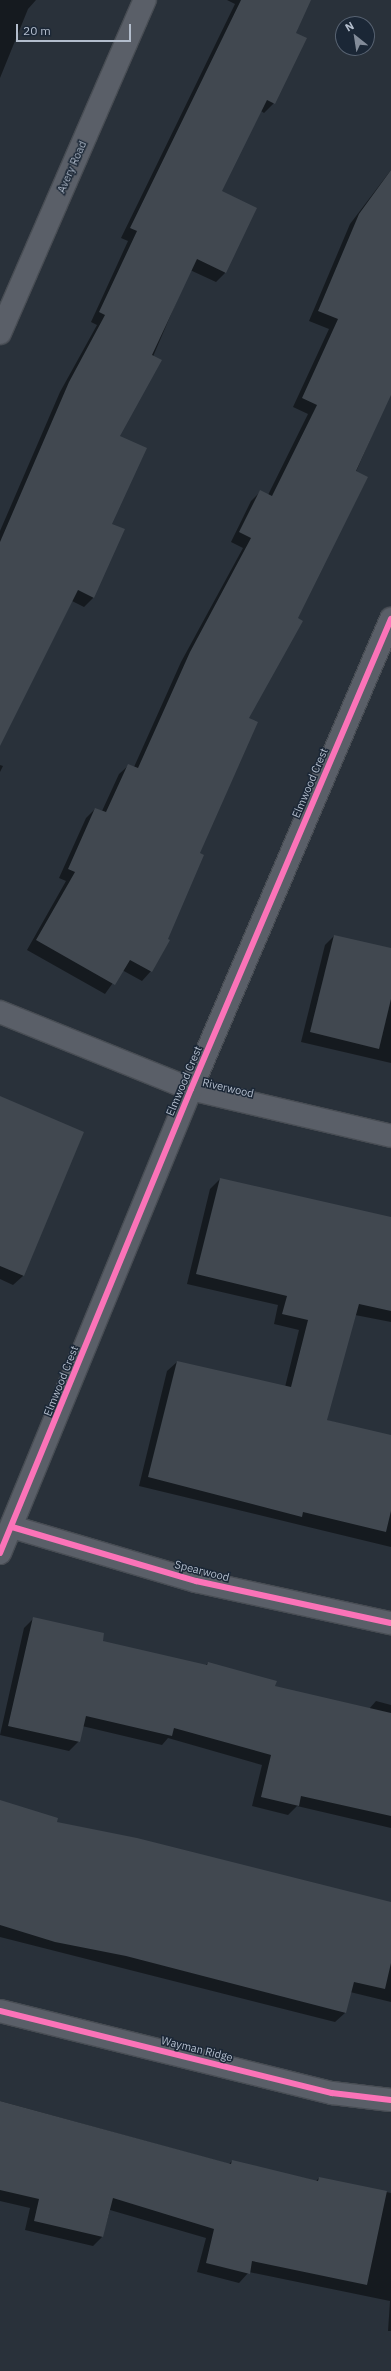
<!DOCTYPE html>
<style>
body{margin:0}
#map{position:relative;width:391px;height:2371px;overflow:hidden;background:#29313a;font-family:"IBM Plex Sans",sans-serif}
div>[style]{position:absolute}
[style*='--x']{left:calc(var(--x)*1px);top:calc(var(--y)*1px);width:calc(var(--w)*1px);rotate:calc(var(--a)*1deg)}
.shadow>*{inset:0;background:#0007}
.building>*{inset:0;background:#414850}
.roads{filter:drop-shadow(1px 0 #484d54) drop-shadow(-1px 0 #484d54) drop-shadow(0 1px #484d54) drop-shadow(0 -1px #484d54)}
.minor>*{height:22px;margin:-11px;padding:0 11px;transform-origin:11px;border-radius:11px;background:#5a5f68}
.cycleway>*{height:6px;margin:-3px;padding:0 3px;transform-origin:3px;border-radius:3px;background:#fb73b8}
span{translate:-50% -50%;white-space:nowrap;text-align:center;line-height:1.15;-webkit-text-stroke:3px #1b2736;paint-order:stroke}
.street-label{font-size:11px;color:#b3bdcc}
.north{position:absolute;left:335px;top:16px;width:40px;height:40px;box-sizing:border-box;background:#1b2736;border:1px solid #586372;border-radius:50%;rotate:330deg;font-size:11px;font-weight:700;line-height:16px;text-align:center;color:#b3bdcc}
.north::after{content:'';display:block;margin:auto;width:14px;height:18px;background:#838c99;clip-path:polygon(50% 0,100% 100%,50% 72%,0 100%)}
.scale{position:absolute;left:16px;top:24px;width:115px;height:18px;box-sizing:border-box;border:2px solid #b3bdcc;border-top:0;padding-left:5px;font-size:12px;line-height:14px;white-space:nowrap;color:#b3bdcc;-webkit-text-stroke:3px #1b2736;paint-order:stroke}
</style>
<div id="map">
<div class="shadow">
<i style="clip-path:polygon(0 0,36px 0,28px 9px,0 78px)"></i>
<i style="clip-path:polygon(227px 0,310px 0,295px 34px,274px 103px,264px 113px,261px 111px,220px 192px,225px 273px,216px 282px,190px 270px,119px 436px,110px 524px,94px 597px,84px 607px,72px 601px,0 743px,0 531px,60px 392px,97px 325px,91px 322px,128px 241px,121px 238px,235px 4px)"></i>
<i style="clip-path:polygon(391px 170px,391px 392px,248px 718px,151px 971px,142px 981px,122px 970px,105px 994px,27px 950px,66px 881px,59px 878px,86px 818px,95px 809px,102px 811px,119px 774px,129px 765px,134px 767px,181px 662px,243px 548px,231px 542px,251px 501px,260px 492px,268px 495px,308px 414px,293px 407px,329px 329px,309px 321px,350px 224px)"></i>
<i style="clip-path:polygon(0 765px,3px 766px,0 772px)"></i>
<i style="clip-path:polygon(334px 936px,391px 949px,391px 1063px,301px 1042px,325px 945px)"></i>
<i style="clip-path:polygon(0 1097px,82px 1133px,23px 1276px,13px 1285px,0 1279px)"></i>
<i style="clip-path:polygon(220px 1179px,391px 1227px,391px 1322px,355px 1315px,325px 1420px,391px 1436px,391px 1547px,139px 1486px,167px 1371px,177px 1362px,285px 1387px,299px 1330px,274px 1324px,278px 1305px,187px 1284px,210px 1189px)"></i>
<i style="clip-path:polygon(34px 1618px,101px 1642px,205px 1666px,208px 1663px,274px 1687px,369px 1709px,376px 1701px,391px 1705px,391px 1828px,297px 1806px,288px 1815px,252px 1806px,262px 1765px,168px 1738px,162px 1745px,82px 1726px,79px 1741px,69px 1751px,0 1735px,24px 1628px)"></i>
<i style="clip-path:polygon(0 1801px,56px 1823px,391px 1903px,391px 2002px,350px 1992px,345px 2013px,335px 2022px,0 1937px)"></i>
<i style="clip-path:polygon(0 2101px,229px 2164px,232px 2161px,316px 2181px,319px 2178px,391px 2193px,391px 2331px,388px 2331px,390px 2301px,249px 2272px,239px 2283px,197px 2272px,206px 2238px,110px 2210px,102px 2237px,93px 2246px,25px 2230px,30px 2208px,0 2201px)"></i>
</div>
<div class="building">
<i style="clip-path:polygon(241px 0,311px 0,296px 33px,307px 38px,275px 104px,267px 100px,222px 191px,257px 208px,226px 273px,197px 259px,152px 355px,162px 360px,120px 436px,147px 448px,112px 524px,125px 529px,94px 598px,78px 590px,0 746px,0 542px,69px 382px,105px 315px,99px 312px,137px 231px,130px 228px)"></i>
<i style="clip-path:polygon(391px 170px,391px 395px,356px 471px,368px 477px,298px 618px,303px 621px,249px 718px,258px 722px,200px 853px,204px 855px,168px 939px,170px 940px,152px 972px,130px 960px,115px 985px,36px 940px,75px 872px,68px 869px,95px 808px,106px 812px,128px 764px,138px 768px,190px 652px,251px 538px,239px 532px,260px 490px,272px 496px,317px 405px,302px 398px,338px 319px,318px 311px,359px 214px)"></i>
<i style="clip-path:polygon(334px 935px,391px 948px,391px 999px,379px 1049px,310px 1032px)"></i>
<i style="clip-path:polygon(0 1096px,84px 1132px,24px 1276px,0 1266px)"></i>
<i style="clip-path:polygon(220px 1178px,391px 1217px,391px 1311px,359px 1304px,327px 1420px,391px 1435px,391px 1511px,386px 1532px,303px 1512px,302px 1517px,148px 1477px,177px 1361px,291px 1387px,308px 1320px,282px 1314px,287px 1296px,196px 1274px)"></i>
<i style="clip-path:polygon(33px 1617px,104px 1633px,103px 1641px,207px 1665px,208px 1662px,277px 1681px,275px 1686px,391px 1713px,391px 1816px,301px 1796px,299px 1806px,261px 1797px,271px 1755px,174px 1728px,172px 1736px,86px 1716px,80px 1742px,8px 1726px)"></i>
<i style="clip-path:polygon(0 1800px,58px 1818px,57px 1822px,137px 1838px,391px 1902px,391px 1963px,385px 1989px,354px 1982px,346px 2013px,126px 1956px,55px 1942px,0 1925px)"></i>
<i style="clip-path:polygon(0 2101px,231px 2164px,232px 2160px,318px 2181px,319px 2177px,387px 2191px,367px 2285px,252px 2261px,250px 2274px,206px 2263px,214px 2229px,113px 2198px,103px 2237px,34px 2221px,39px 2199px,0 2190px)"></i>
</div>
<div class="roads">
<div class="minor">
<i style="--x:0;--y:333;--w:363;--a:-66.5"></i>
<i style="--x:0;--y:1012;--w:206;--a:22"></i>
<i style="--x:191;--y:1089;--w:205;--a:13.2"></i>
<i style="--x:12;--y:1527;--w:192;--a:16.4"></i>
<i style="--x:196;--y:1581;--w:199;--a:12.2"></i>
<i style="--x:0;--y:1553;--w:502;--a:-67.63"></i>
<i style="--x:191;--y:1089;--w:511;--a:-66.95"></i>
<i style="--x:0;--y:2011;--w:342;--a:13.9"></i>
<i style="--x:332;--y:2093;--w:59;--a:6.8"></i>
</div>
</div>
<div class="cycleway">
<i style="--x:12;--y:1527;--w:192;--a:16.4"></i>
<i style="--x:196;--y:1581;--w:199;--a:12.2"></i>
<i style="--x:0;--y:1553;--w:502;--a:-67.63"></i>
<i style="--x:191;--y:1089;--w:511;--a:-66.95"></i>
<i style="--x:0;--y:2011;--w:342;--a:13.9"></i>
<i style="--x:332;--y:2093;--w:59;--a:6.8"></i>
</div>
<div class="street-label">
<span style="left:72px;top:167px;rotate:-66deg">Avery Road</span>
<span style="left:310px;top:783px;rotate:-67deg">Elmwood Crest</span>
<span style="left:184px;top:1081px;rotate:-67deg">Elmwood Crest</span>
<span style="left:228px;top:1088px;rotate:13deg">Riverwood</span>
<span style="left:61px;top:1381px;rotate:-68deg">Elmwood Crest</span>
<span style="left:202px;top:1571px;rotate:14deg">Spearwood</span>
<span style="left:197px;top:2049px;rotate:14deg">Wayman Ridge</span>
</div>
<div class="north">N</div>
<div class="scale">20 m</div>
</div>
